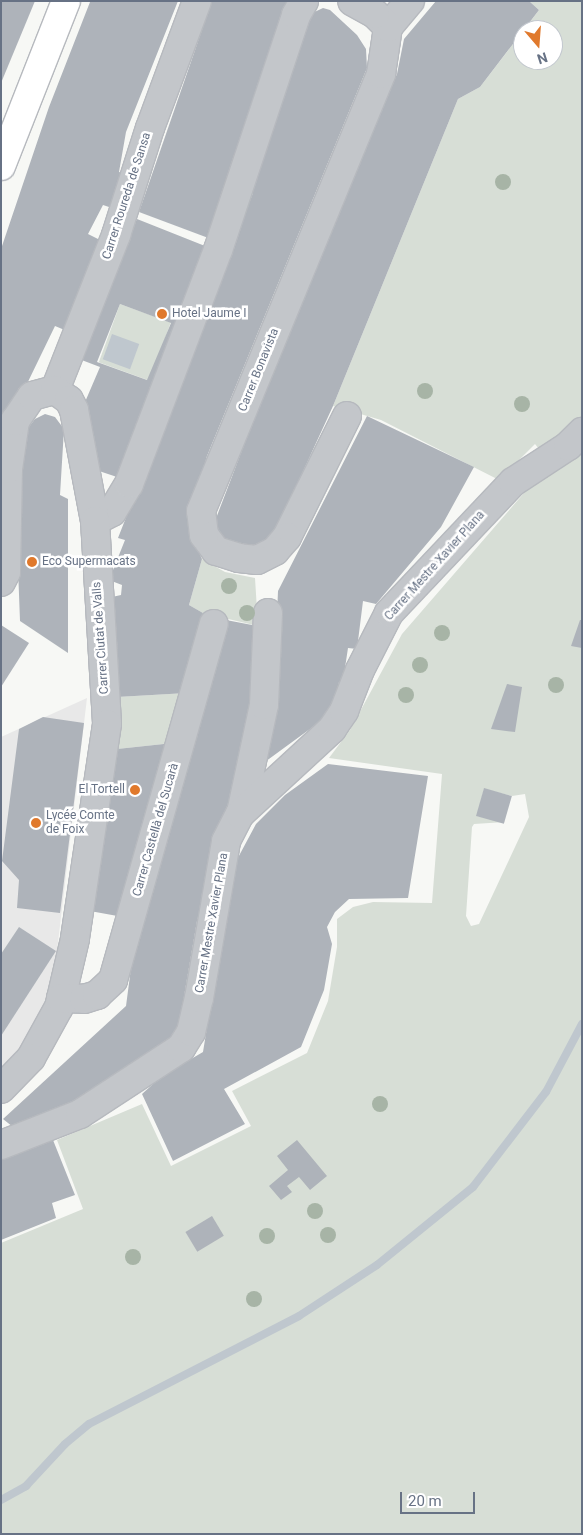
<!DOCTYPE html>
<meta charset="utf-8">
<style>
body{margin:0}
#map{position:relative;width:583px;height:1535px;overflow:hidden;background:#f7f8f5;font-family:Roboto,sans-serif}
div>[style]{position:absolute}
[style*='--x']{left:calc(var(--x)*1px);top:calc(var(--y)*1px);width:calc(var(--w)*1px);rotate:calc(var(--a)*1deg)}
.built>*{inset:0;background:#e8e8e8}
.green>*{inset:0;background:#d7ded6;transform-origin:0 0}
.water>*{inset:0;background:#bfc7ce;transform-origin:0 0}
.stream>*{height:8px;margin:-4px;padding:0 4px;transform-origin:4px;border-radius:4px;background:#bfc7ce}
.building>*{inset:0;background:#aeb3ba;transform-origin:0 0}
.roads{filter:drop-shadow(1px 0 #b6b9be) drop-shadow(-1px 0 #b6b9be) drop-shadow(0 1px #b6b9be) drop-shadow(0 -1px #b6b9be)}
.minor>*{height:28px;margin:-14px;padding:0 14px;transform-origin:14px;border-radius:14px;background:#c3c6ca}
.major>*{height:28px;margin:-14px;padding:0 14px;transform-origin:14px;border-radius:14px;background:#fff}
.trees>*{width:16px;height:16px;margin:-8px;border-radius:50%;background:#a7b4a6}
.dots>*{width:14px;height:14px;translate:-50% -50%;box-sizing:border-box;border:2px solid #fff;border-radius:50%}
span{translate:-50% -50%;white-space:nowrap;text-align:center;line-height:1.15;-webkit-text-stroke:5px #fff;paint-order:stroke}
.street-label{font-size:12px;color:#677285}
.poi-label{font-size:12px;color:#677285}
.left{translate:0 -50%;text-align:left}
.right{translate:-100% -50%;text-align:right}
.frame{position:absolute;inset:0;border:2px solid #677285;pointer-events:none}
.north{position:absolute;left:513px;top:20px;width:50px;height:50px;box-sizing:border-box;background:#fff;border:1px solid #c2c7ce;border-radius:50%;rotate:162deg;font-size:14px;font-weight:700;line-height:20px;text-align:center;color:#677285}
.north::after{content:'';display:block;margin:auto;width:18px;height:22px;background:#e0792c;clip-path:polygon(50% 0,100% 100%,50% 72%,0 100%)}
.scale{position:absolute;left:400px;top:1492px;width:75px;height:22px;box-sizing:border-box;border:2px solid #677285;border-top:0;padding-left:6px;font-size:15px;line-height:18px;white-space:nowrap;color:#677285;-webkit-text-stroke:4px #fff;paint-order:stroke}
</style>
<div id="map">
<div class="built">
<i style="clip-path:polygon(87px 698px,56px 959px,44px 1007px,25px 1044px,1px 1072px,1px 737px)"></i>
</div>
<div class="green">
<i style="clip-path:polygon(evenodd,529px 1px,582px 1px,582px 1534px,1px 1534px,1px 1243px,83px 1209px,57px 1140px,142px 1104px,171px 1166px,251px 1126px,232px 1091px,307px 1053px,328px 1001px,337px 947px,337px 919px,353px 907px,373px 902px,432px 903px,442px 774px,329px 758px,350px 730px,402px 634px,550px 463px,535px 444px,499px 480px,381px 420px,333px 406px,458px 99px,480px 87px,523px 31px,523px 60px,553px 60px,553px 30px,524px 30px,539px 10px,529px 1px,484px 789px,512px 796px,525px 794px,529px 817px,479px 924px,471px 926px,466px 916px,472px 827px,474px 824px,505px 822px,477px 816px,484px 789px)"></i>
<i style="left:120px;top:304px;width:54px;height:62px;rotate:20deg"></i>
<i style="clip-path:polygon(202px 559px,225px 572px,255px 578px,258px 626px,203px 613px,189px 605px)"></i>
<i style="clip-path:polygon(187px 693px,173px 743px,117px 749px,117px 697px)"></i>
</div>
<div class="water">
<i style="left:112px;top:334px;width:29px;height:27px;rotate:20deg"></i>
</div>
<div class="stream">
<i style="--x:1;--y:1500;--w:29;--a:-29"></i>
<i style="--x:26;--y:1486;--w:57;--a:-47.1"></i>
<i style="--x:65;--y:1444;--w:31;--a:-40"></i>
<i style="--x:89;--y:1424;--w:236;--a:-27.2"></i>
<i style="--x:299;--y:1316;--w:93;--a:-33.2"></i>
<i style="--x:377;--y:1265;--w:124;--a:-39.1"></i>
<i style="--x:473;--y:1187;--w:120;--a:-52.5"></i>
<i style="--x:546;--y:1092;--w:77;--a:-62.1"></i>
</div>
<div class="building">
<i style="clip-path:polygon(1px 1px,35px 1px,1px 83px)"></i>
<i style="clip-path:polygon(178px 1px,126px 132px,119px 172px,126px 174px,112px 208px,103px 205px,88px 234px,104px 242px,67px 331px,55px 326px,24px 390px,19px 388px,1px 425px,1px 249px,49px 107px,90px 2px)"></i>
<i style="clip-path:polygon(212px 1px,290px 1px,211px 239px,139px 212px)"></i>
<i style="clip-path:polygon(436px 1px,529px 1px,539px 10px,480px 87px,458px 99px,333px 406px,273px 537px,253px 550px,223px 540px,215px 521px,311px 269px,397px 74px,404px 39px)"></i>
<i style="clip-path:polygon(323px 8px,330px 10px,357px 35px,366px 49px,367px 68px,207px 456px,193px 503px,196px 546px,202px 559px,189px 605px,203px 613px,194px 645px,199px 645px,187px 693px,117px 697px,112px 597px,121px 595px,122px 585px,109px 580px,125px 540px,118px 538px,253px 193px,248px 191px,261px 163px,306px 16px)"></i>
<i style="clip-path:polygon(evenodd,137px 219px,205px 246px,117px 477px,99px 471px,85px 402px,100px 367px,79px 359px,137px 219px,120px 304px,171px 323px,147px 380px,97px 362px,120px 304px)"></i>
<i style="clip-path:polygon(45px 414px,55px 417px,64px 429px,60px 495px,68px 499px,68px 653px,20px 621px,16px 515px,25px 432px,35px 419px)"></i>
<i style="clip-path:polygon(367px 416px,474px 467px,441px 527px,376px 604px,363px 601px,357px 649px,348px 648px,343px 681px,339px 682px,336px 700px,325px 718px,258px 767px,273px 709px,278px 591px)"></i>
<i style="clip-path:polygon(226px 620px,258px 626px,250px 700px,260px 702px,226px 810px,197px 921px,177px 1037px,88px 1098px,13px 1127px,3px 1119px,126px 1006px,138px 915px,146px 916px,154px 867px)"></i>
<i style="clip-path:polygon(580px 620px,582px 620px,582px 648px,571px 646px)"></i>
<i style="clip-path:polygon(1px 625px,29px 643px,1px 687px)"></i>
<i style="clip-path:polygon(507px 684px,522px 687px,515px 732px,491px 729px)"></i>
<i style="clip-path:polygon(43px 717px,84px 723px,60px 913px,17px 908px,19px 880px,2px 861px,19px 729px)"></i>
<i style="clip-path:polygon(173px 743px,123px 917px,90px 911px,117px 749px)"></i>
<i style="clip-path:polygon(328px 764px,428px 776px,408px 898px,349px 899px,335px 912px,327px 927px,332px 944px,324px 990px,301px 1047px,224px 1089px,245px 1124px,173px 1161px,142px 1094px,162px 1076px,203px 1052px,233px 867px,256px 824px,285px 795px)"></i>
<i style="left:484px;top:788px;width:29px;height:29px;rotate:16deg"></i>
<i style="clip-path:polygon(19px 927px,56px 951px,1px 1036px,1px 954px)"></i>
<i style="clip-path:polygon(53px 1140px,75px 1195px,52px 1203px,56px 1218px,1px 1240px,1px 1160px)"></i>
<i style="clip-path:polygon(297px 1140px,327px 1176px,310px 1190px,299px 1177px,287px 1186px,292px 1192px,281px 1200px,269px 1186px,288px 1170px,277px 1156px)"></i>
<i style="left:212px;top:1216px;width:23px;height:31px;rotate:59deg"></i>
</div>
<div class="roads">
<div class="minor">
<i style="--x:388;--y:27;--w:34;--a:-50"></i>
<i style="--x:55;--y:390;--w:167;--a:-68.5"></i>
<i style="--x:116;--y:235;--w:112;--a:-72.4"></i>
<i style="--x:150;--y:128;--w:135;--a:-69.7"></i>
<i style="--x:347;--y:416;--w:135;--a:116.4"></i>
<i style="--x:287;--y:537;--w:18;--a:131"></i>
<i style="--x:275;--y:551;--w:20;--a:153"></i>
<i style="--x:257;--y:560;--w:18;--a:-174"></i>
<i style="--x:239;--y:558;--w:24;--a:-163"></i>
<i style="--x:216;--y:551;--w:20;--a:-127"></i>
<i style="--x:204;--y:535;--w:24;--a:-97"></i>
<i style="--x:201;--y:511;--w:473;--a:-67.6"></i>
<i style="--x:381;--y:74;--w:48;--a:-81.5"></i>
<i style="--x:388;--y:27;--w:18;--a:-135"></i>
<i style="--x:375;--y:14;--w:26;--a:-151"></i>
<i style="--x:95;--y:521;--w:19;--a:-28"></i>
<i style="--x:112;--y:512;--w:33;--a:-59"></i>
<i style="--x:129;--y:484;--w:250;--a:-69.2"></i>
<i style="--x:218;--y:250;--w:248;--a:-71.6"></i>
<i style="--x:296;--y:15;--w:16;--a:-60"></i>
<i style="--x:1;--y:582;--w:11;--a:-63"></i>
<i style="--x:6;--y:572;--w:103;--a:-88.9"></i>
<i style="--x:8;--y:469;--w:49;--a:-81.7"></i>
<i style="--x:15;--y:421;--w:30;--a:-56"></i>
<i style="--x:32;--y:396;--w:24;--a:-15"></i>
<i style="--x:55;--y:390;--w:17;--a:36"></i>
<i style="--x:69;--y:400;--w:11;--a:63"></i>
<i style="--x:74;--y:410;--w:113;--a:79.3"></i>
<i style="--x:95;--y:521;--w:203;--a:86.6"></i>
<i style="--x:107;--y:724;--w:217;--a:98.5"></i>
<i style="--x:75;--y:939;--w:70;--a:103.2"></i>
<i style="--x:59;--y:1007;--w:58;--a:118.8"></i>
<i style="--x:31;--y:1058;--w:43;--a:134.1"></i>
<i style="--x:241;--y:813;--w:110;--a:-78"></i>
<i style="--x:264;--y:705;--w:92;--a:-87.5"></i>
<i style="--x:61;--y:998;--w:23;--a:2"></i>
<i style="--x:84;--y:999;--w:14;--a:-17"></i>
<i style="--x:97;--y:995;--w:22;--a:-43"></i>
<i style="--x:113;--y:980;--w:370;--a:-74.2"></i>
<i style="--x:1;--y:1145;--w:85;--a:-21.4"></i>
<i style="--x:80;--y:1114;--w:121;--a:-33.2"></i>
<i style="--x:181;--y:1048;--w:19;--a:-58"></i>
<i style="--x:191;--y:1032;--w:35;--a:-77"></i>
<i style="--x:199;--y:998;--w:159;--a:-80.2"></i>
<i style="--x:226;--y:841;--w:30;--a:-63"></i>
<i style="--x:240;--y:814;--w:125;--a:-42.7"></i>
<i style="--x:332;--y:729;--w:22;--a:-56"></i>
<i style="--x:344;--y:711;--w:44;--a:-68.7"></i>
<i style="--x:360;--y:670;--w:64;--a:-63"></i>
<i style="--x:389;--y:613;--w:180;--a:-46.6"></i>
<i style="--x:513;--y:482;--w:66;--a:-33.2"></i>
<i style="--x:568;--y:446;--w:20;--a:-45"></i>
</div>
<div class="major">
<i style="--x:1;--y:166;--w:177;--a:-68.5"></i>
</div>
</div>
<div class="trees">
<i style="left:503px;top:182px"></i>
<i style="left:425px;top:391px"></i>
<i style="left:522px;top:404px"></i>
<i style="left:229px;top:586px"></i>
<i style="left:247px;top:613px"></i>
<i style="left:442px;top:633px"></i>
<i style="left:420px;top:665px"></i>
<i style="left:556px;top:685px"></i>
<i style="left:406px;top:695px"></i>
<i style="left:380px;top:1104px"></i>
<i style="left:315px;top:1211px"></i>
<i style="left:328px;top:1235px"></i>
<i style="left:267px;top:1236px"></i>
<i style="left:133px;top:1257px"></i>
<i style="left:254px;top:1299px"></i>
</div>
<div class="dots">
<i style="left:162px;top:314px;background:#e0792c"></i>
<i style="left:32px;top:562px;background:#e0792c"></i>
<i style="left:135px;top:790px;background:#e0792c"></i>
<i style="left:36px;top:823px;background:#e0792c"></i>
</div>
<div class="street-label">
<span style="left:127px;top:196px;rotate:-72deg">Carrer Roureda de Sansa</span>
<span style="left:259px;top:370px;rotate:-68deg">Carrer Bonavista</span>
<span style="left:435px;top:566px;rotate:-48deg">Carrer Mestre Xavier Plana</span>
<span style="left:101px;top:638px;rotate:-94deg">Carrer Ciutat de Valls</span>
<span style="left:156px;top:830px;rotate:-74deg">Carrer Castellà del Sucarà</span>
<span style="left:212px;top:923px;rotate:-80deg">Carrer Mestre Xavier Plana</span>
</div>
<div class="poi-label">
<span class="left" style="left:172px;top:314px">Hotel Jaume I</span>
<span class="left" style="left:42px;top:562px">Eco Supermacats</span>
<span class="right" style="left:125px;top:790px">El Tortell</span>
<span class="left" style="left:46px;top:823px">Lycée Comte<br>de Foix</span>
</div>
<div class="frame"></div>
<div class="north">N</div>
<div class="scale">20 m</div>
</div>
